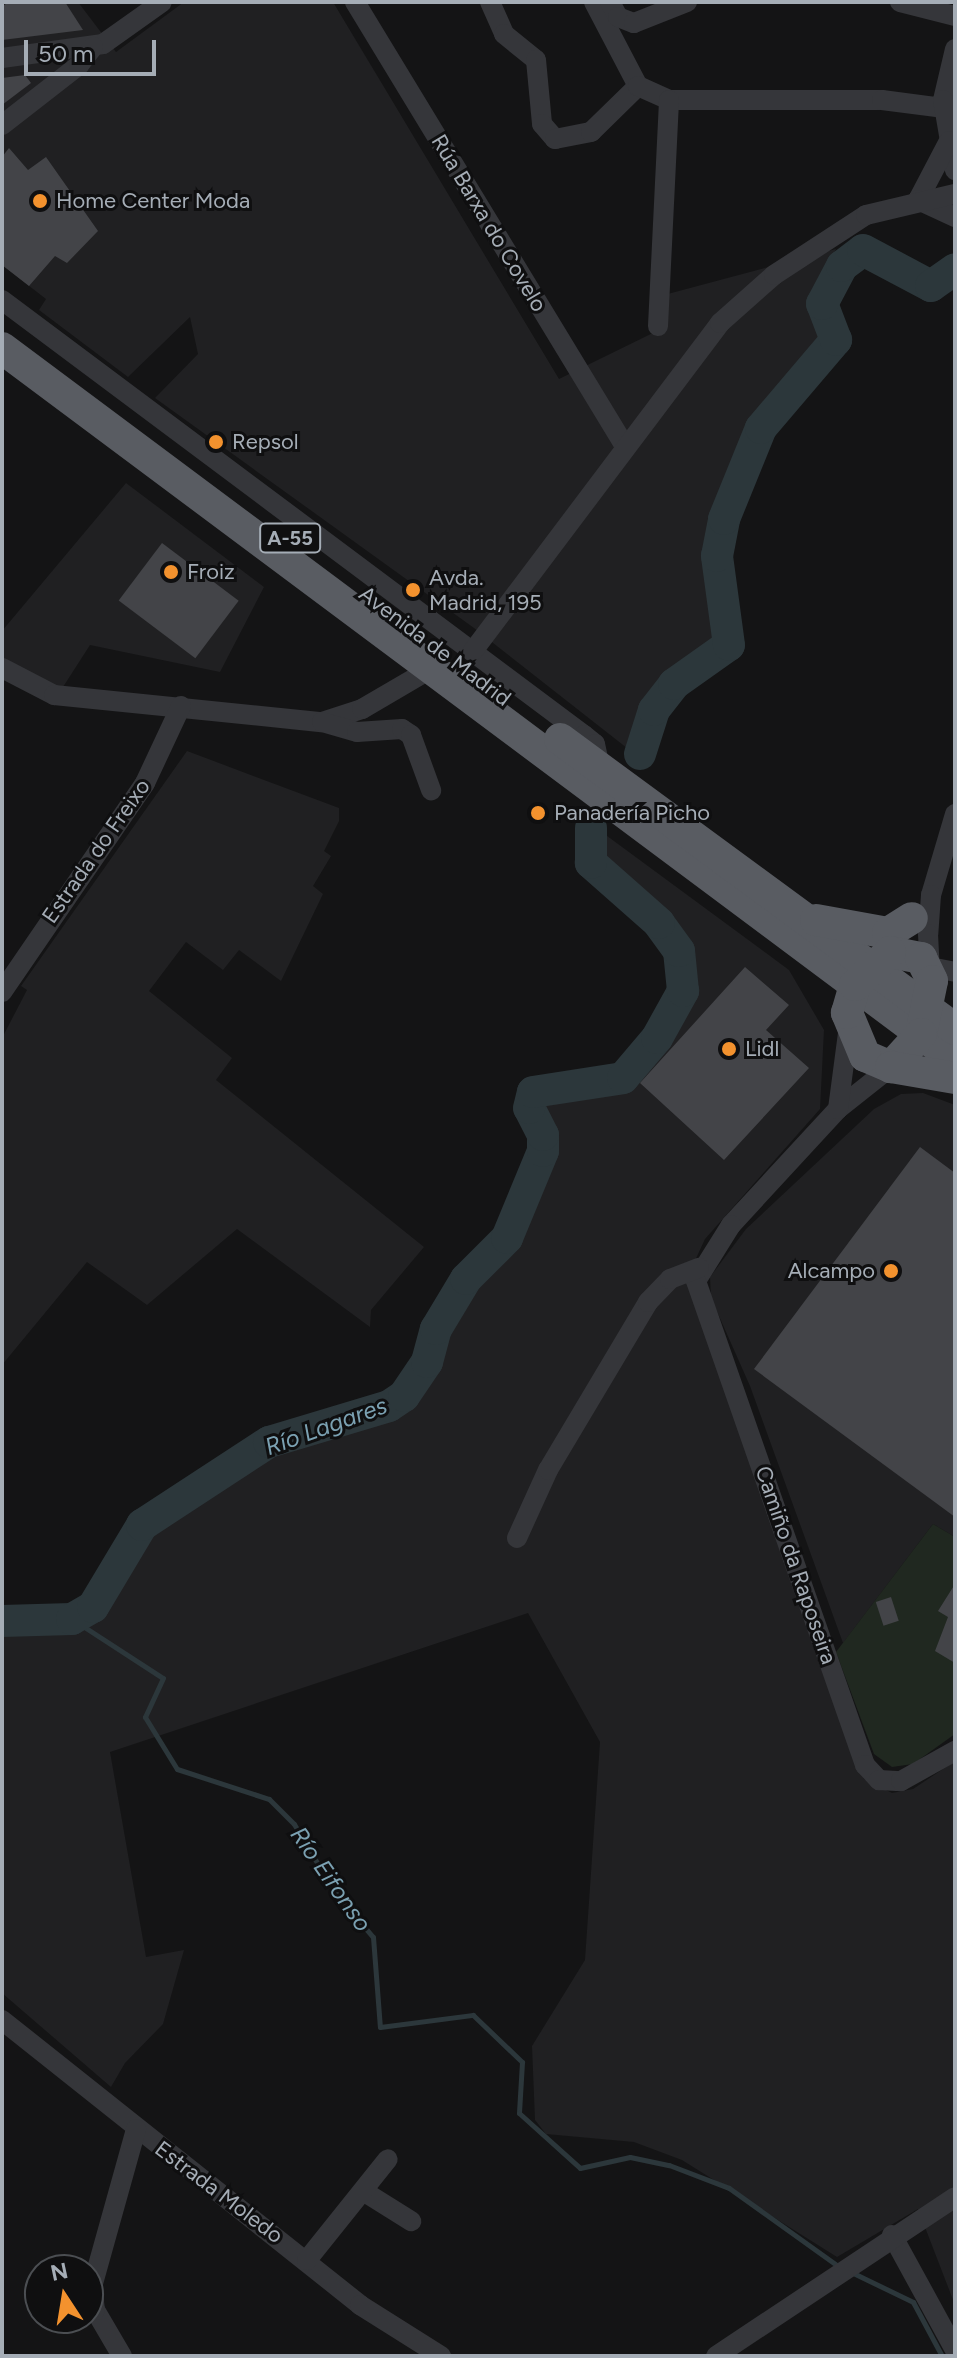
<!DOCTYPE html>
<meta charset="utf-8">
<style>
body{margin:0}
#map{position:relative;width:957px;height:2358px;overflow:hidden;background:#141415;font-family:Figtree,sans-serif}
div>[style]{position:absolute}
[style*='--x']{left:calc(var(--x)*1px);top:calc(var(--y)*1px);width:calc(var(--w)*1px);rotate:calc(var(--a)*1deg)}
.built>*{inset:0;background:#202022}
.green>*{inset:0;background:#202820}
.stream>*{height:5px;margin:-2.5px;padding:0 2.5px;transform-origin:2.5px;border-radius:2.5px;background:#2c373b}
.river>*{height:32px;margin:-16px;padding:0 16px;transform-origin:16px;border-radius:16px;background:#2c373b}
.building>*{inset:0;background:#434448;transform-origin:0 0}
.minor>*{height:20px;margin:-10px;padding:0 10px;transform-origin:10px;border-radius:10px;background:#35363a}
.trunk>*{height:32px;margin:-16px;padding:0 16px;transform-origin:16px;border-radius:16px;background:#595c62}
.dots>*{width:22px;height:22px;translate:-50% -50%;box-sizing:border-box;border:4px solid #0f0f10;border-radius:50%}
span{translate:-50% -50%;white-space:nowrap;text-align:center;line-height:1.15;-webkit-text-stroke:6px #0f0f10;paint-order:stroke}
.shield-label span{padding:2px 6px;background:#0f0f10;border:2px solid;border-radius:6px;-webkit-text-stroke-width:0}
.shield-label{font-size:20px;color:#a5adb6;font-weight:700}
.poi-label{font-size:22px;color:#a5adb6}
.left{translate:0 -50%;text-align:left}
.right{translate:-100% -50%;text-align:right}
.street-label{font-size:22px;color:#a5adb6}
.water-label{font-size:24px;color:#7ba1b2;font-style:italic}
.frame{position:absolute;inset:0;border:4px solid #a5adb6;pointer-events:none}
.north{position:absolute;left:24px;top:2254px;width:80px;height:80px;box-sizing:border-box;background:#0f0f10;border:2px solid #4b4e52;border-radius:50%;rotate:348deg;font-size:22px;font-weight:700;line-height:32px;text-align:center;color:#a5adb6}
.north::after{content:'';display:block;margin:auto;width:28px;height:36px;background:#f3922e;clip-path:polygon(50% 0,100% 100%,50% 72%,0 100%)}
.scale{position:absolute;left:24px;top:40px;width:132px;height:36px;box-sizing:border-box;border:4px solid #a5adb6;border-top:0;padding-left:10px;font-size:24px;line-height:28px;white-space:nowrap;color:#a5adb6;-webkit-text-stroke:6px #0f0f10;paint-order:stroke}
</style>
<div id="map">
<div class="built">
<i style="clip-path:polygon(2px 2px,78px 2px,116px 52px,184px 2px,333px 2px,559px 379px,661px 329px,664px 295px,836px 249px,813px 304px,828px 339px,754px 423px,717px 517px,709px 556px,720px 641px,668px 678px,647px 707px,632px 752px,474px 628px,155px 398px,198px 354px,190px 317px,128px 377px,39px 310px,46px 299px,2px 265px)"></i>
<i style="clip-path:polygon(126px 483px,264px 587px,220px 672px,90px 645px,63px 687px,43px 685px,2px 661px,2px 631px)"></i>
<i style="clip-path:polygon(187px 751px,339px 808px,339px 821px,324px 851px,331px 856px,313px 886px,323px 894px,281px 981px,239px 950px,223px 970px,186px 942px,149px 991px,232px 1058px,216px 1080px,424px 1247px,371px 1310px,370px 1327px,237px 1229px,147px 1305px,87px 1262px,2px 1365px,2px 1038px,27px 990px,21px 986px)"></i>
<i style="clip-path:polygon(599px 830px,789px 970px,824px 1030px,820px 1109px,705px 1239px,686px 1280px,864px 1779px,892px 1793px,913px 1789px,955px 1761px,955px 2305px,918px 2209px,837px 2257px,682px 2160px,634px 2142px,546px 2134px,535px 2120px,532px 2046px,585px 1960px,600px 1742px,528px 1613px,110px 1752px,146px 1957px,184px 1950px,163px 2024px,125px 2063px,111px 2087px,2px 1993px,2px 1629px,74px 1627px,99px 1613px,148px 1531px,167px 1518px,272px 1450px,393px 1414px,410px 1401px,434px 1366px,443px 1332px,472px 1284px,514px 1242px,551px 1153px,540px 1098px,587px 1094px,581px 1089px,607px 1089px,621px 1080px,687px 989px,681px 941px,665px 917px,598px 859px)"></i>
<i style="clip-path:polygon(923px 1093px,955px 1105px,955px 1537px,933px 1524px,843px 1643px,750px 1386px,711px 1298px,710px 1277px,746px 1229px,874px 1109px,901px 1094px)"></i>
</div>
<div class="green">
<i style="clip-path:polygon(933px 1524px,955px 1537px,955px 1734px,913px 1764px,892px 1767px,874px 1754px,836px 1652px)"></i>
</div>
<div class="stream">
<i style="--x:72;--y:1619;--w:108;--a:33"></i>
<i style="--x:163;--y:1678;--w:43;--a:114.8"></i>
<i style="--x:145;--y:1717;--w:61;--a:58.4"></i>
<i style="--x:177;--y:1769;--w:97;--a:18.1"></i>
<i style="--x:269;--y:1799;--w:35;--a:45"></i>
<i style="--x:294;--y:1824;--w:78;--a:59.2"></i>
<i style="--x:334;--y:1891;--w:60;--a:49.7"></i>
<i style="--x:373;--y:1937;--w:90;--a:85.6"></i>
<i style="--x:380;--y:2027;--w:94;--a:-7.4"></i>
<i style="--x:473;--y:2015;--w:68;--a:43.8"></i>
<i style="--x:522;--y:2062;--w:51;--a:93.4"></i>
<i style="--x:519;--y:2113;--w:82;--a:42"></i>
<i style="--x:580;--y:2168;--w:51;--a:-12.4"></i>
<i style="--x:630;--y:2157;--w:40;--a:12"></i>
<i style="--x:669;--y:2165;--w:64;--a:21"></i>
<i style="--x:729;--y:2188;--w:134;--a:35.6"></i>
<i style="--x:851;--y:2272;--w:69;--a:25.8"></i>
<i style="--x:913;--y:2302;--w:61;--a:61.8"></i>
</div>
<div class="river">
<i style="--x:640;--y:754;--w:46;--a:-72.3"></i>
<i style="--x:654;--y:710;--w:33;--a:-52"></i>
<i style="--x:674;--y:684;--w:67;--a:-35.3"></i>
<i style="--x:729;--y:645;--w:90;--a:-97.7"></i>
<i style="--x:717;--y:556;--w:38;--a:-79"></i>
<i style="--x:724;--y:519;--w:98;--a:-67.9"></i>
<i style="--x:761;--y:428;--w:116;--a:-49.6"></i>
<i style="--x:836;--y:340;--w:39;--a:-111"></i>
<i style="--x:822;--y:304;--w:43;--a:-62.2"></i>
<i style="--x:842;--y:266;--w:26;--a:-37"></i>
<i style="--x:863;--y:250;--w:77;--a:27.9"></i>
<i style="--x:931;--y:286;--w:29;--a:-35"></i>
<i style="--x:2;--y:1621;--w:70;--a:-1.6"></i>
<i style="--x:72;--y:1619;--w:24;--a:-30"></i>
<i style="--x:93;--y:1607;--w:96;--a:-59.1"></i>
<i style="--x:142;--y:1525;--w:152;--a:-33.2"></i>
<i style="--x:269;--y:1442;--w:125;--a:-16.7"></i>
<i style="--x:389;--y:1406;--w:18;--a:-34"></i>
<i style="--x:404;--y:1396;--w:41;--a:-55.9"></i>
<i style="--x:427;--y:1362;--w:34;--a:-75"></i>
<i style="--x:436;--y:1329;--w:58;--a:-59"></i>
<i style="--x:466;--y:1279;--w:58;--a:-45"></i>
<i style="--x:507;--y:1238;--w:94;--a:-67.5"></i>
<i style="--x:543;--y:1151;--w:16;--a:-90"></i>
<i style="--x:543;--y:1135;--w:30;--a:-117"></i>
<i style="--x:529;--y:1108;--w:16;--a:-76"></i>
<i style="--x:533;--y:1092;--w:91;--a:-8.8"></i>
<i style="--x:623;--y:1078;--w:52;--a:-49.6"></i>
<i style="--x:657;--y:1038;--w:54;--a:-61"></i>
<i style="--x:683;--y:991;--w:40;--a:-95.7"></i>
<i style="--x:679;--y:951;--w:34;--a:-126"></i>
<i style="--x:659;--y:923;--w:91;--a:-138.6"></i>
<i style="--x:591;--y:863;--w:35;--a:-90"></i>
</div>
<div class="building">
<i style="clip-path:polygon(8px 2px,65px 2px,83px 30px,2px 40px,2px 7px)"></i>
<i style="clip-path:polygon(25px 75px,31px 83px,2px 105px,2px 78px)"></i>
<i style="clip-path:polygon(9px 148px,28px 170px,46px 157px,98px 231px,67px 263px,55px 256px,29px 286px,2px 265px,2px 157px)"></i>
<i style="left:162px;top:543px;width:96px;height:72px;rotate:37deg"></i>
<i style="clip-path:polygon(745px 967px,789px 1005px,766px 1030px,809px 1068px,724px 1160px,640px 1083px)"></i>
<i style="clip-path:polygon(920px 1147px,955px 1173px,955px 1517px,754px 1369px)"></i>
<i style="clip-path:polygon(955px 1584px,955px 1663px,935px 1651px,948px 1617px,938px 1611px)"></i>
<i style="left:891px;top:1597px;width:25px;height:16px;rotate:72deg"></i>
</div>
<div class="minor">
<i style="--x:355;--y:2;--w:516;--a:58.71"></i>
<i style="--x:490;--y:2;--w:35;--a:66"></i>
<i style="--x:504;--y:34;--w:41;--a:39.1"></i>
<i style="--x:536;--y:60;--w:64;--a:84.6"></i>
<i style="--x:542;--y:124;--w:20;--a:49"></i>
<i style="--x:555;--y:139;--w:37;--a:-11"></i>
<i style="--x:591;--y:132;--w:66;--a:-44.4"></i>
<i style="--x:594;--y:2;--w:95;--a:62.4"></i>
<i style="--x:638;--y:86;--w:34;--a:24"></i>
<i style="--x:669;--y:100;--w:213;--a:0"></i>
<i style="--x:882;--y:100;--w:63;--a:7.4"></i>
<i style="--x:610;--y:2;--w:17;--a:62"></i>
<i style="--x:618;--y:17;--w:17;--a:21"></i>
<i style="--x:634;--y:23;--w:57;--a:-21.6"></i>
<i style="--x:900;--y:2;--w:57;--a:14.3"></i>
<i style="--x:955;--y:49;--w:52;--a:103.2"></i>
<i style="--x:943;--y:100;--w:71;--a:80.3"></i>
<i style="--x:2;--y:58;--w:102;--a:-7.9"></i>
<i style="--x:103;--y:44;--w:72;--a:-35.4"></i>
<i style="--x:2;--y:125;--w:98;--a:-37.9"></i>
<i style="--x:79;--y:65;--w:23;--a:-52"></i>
<i style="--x:949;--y:141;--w:67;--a:117.7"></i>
<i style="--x:918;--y:200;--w:41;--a:24.7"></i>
<i style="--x:2;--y:300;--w:727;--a:36.78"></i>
<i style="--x:584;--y:735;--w:14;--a:39"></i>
<i style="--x:595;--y:744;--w:24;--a:78"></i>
<i style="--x:658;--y:326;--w:226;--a:-87.2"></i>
<i style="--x:473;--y:651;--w:411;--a:-53"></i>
<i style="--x:720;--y:323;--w:72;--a:-41.6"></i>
<i style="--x:774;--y:275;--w:110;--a:-33.1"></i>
<i style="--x:866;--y:215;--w:91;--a:-13.3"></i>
<i style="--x:2;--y:668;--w:59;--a:27.4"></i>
<i style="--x:54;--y:695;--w:269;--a:5.8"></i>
<i style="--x:322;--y:722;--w:42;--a:-18"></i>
<i style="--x:362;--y:709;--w:81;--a:-30.4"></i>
<i style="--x:322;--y:722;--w:36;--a:16"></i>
<i style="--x:357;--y:732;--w:45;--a:-3.8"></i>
<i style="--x:402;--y:729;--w:11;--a:34"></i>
<i style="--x:411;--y:735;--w:59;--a:70"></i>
<i style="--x:955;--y:814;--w:84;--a:106.5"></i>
<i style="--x:931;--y:895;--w:39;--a:94"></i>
<i style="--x:928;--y:934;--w:33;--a:87"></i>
<i style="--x:930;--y:967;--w:25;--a:11"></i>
<i style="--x:2;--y:992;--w:253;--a:-55.6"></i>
<i style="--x:145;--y:783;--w:85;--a:-64.9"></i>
<i style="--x:891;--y:1067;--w:68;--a:141.6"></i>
<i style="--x:838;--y:1109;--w:158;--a:132.7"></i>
<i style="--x:731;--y:1225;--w:66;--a:122"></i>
<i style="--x:696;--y:1281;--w:513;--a:70.75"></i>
<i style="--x:865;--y:1765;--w:21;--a:47"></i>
<i style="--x:879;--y:1780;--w:22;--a:3"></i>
<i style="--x:901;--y:1781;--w:62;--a:-29.1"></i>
<i style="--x:838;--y:1109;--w:84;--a:-82.5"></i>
<i style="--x:517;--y:1538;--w:75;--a:-65.5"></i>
<i style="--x:548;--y:1470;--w:196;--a:-59.2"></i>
<i style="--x:648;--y:1302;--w:32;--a:-46"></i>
<i style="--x:670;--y:1279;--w:31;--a:-21"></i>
<i style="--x:2;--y:2020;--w:458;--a:38.5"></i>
<i style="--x:360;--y:2305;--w:96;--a:32.2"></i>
<i style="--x:363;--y:2191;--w:57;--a:32"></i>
<i style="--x:892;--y:2235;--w:131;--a:61.3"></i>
<i style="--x:307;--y:2260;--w:129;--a:-51.3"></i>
<i style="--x:122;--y:2356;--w:53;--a:-120.4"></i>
<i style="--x:95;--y:2310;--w:23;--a:-97"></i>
<i style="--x:92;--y:2287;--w:164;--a:-74.4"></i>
<i style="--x:716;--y:2356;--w:287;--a:-33.6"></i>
</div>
<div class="trunk">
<i style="--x:2;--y:348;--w:1189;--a:36.73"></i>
<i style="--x:560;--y:739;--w:490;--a:36.3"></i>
<i style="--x:816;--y:920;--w:73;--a:10.2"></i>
<i style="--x:888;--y:933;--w:28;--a:-32"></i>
<i style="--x:890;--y:952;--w:32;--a:11"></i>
<i style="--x:921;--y:958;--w:25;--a:64"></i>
<i style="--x:932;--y:981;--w:54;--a:101.7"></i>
<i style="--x:921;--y:1034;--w:45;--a:132.3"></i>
<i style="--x:891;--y:1067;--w:28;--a:-157"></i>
<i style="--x:865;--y:1056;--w:47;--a:-112.7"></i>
<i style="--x:847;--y:1013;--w:29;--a:-74"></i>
<i style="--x:855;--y:985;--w:48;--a:-43.3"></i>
<i style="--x:891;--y:1067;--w:65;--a:9.8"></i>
</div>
<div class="dots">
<i style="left:40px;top:201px;background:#f3922e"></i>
<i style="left:216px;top:442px;background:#f3922e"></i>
<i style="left:171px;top:572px;background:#f3922e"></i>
<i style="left:413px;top:590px;background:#f3922e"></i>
<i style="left:538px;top:813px;background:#f3922e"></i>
<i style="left:729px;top:1049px;background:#f3922e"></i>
<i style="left:891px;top:1271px;background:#f3922e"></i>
</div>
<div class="shield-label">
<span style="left:290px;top:538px">A-55</span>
</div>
<div class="poi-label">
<span class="left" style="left:56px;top:201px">Home Center Moda</span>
<span class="left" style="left:232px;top:442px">Repsol</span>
<span class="left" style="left:187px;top:572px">Froiz</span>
<span class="left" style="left:429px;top:590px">Avda.<br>Madrid, 195</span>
<span class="left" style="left:554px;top:813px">Panadería Picho</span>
<span class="left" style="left:745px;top:1049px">Lidl</span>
<span class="right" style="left:875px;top:1271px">Alcampo</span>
</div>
<div class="street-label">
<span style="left:489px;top:223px;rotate:59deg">Rúa Barxa do Covelo</span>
<span style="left:435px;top:646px;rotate:37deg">Avenida de Madrid</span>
<span style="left:96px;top:851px;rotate:-55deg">Estrada do Freixo</span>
<span style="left:796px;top:1565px;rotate:71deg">Camiño da Raposeira</span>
<span style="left:219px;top:2192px;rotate:37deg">Estrada Moledo</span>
</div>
<div class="water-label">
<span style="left:326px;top:1426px;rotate:-20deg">Río Lagares</span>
<span style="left:331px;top:1879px;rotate:55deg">Río Eifonso</span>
</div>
<div class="frame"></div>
<div class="north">N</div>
<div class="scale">50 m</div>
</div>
